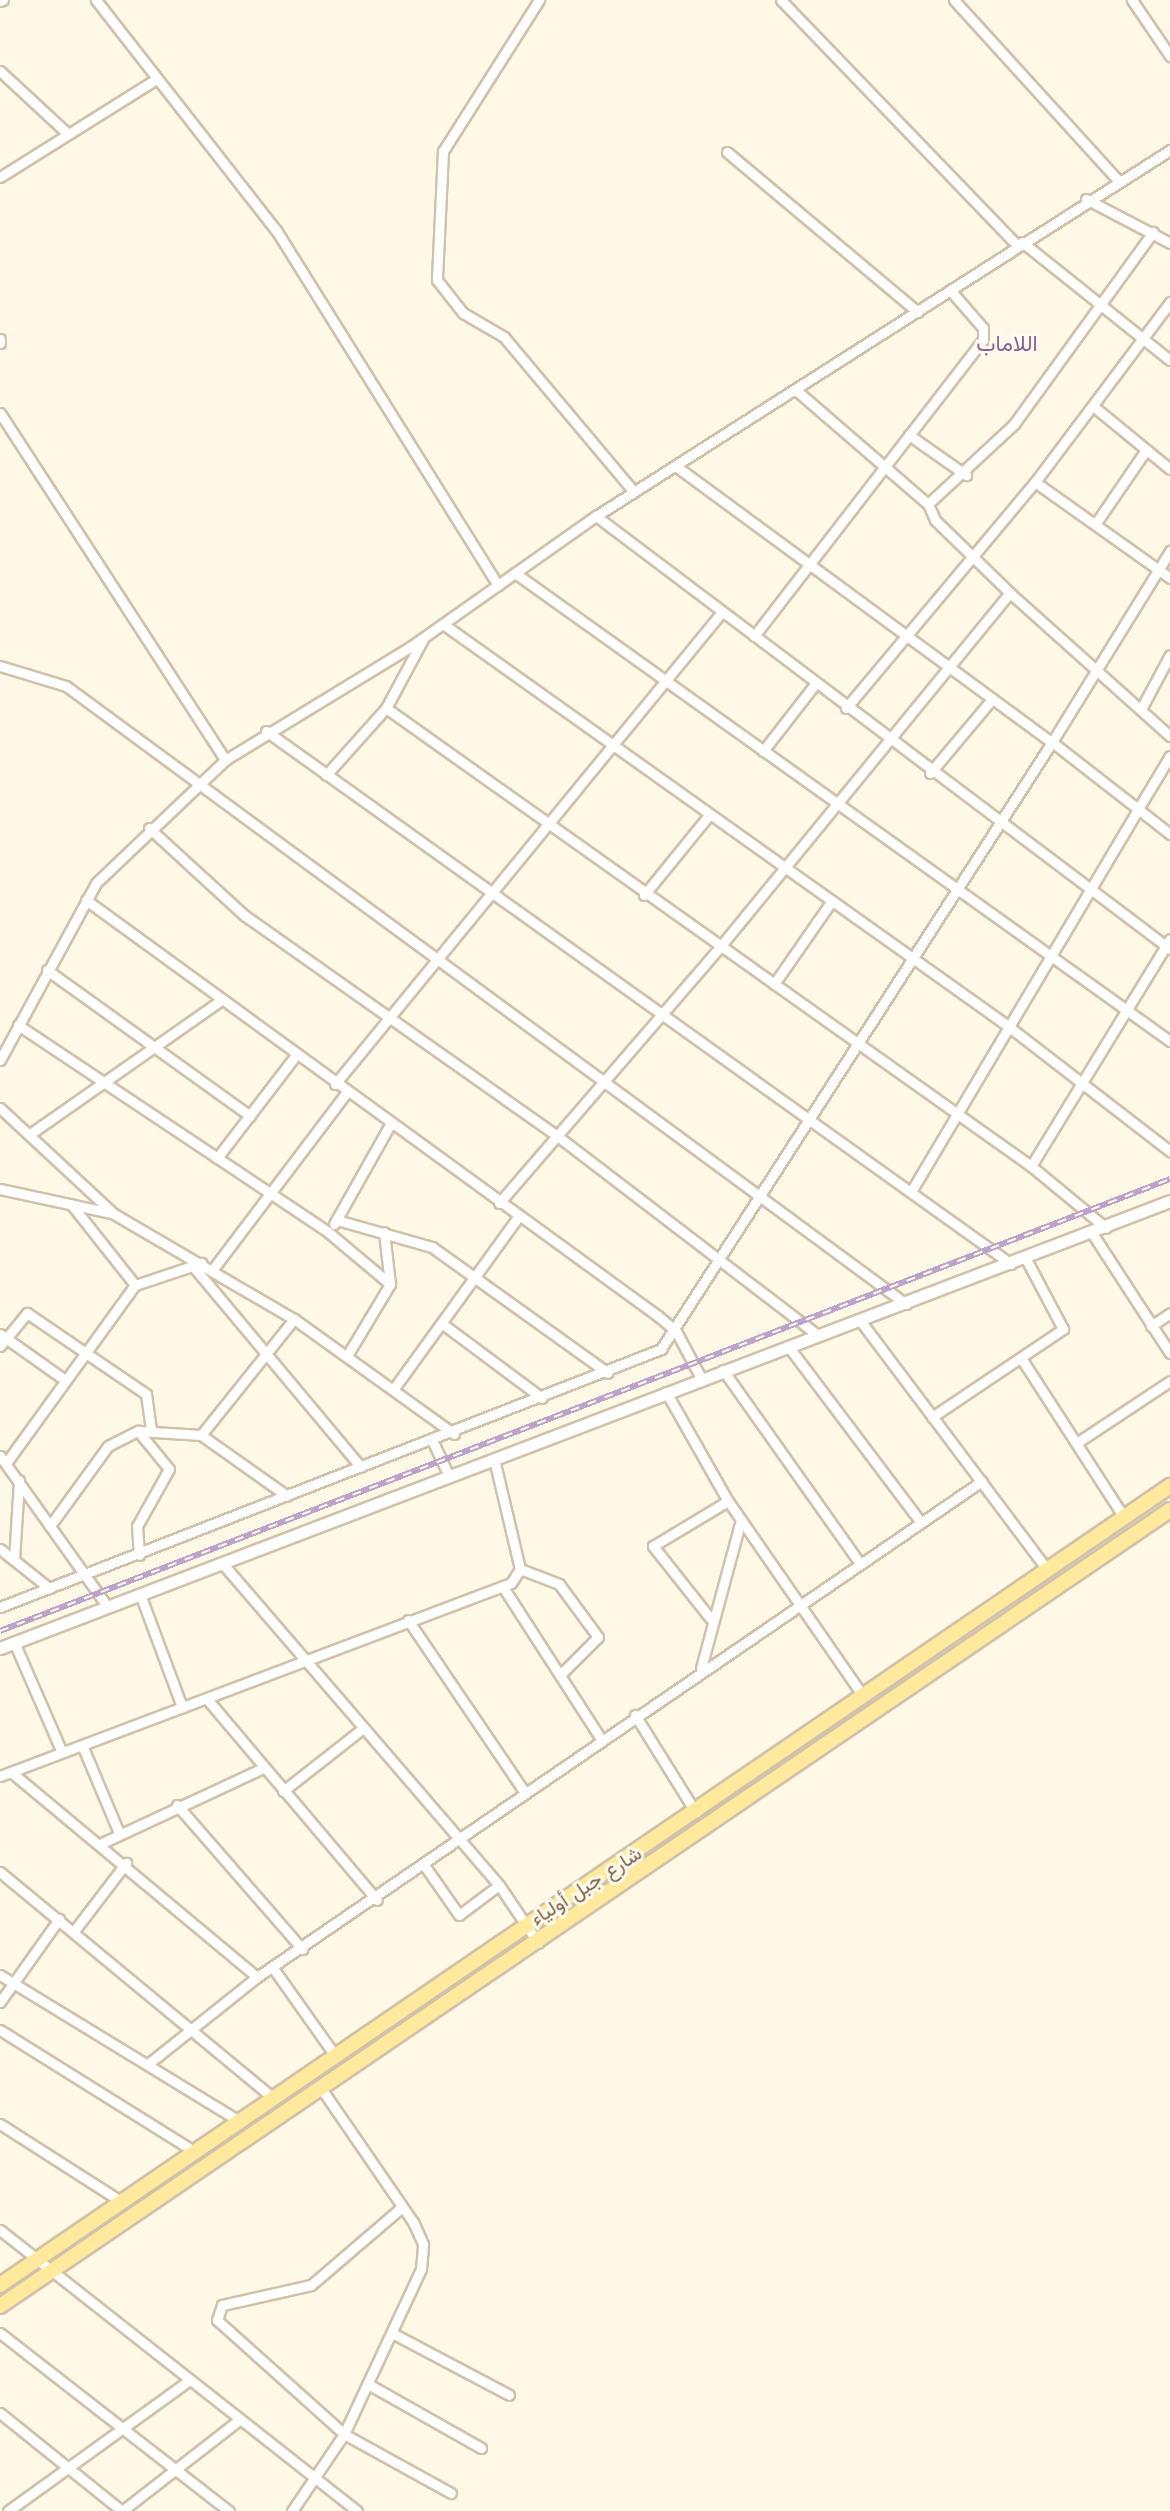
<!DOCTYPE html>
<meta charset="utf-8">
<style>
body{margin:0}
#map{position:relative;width:1170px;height:2511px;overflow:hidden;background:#fef8e6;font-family:"Work Sans",Vazirmatn,sans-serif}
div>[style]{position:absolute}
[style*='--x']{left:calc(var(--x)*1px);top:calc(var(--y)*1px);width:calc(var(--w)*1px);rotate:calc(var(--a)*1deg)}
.roads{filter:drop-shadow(2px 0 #d0c1ab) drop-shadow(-2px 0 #d0c1ab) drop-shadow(0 2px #d0c1ab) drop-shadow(0 -2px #d0c1ab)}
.minor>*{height:9px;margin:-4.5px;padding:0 4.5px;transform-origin:4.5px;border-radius:4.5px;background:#fff}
.tertiary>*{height:11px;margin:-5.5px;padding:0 5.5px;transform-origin:5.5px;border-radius:5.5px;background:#fff}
.primary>*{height:14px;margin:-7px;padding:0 7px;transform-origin:7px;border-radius:7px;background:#ffe99c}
.rail>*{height:6px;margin-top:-3px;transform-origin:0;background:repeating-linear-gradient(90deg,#fffbee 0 9px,#bda3c9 0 18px);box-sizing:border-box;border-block:2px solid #bda3c9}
span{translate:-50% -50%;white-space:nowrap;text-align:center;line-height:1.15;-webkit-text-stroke:6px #fffbee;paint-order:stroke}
.street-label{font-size:20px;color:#796149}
.neighbourhood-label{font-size:22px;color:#8c6096}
</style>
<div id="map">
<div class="roads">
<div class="minor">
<i style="--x:96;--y:0;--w:292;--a:52"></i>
<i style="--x:276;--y:230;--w:419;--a:58"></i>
<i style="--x:539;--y:0;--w:179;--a:122.4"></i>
<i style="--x:443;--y:151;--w:129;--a:92.7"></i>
<i style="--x:437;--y:280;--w:42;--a:51.8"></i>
<i style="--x:463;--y:313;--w:48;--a:30.3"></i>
<i style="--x:504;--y:337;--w:202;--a:50"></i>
<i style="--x:781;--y:0;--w:340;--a:46.1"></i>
<i style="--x:954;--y:0;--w:242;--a:47.7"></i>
<i style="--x:1132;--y:0;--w:68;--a:55.8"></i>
<i style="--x:0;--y:1;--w:3;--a:-18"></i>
<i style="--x:0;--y:71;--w:91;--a:42.8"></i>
<i style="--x:727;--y:152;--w:249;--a:40"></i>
<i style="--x:0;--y:177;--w:181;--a:-32.1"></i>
<i style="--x:1086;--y:199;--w:95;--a:27.6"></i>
<i style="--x:1022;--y:242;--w:189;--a:38.6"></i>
<i style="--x:0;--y:339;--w:4;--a:90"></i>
<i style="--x:797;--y:391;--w:173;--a:40.8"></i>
<i style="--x:928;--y:504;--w:17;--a:66"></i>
<i style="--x:935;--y:520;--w:105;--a:44.2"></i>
<i style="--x:1010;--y:593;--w:215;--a:41.8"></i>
<i style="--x:1093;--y:406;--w:99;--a:39.3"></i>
<i style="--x:0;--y:413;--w:414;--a:57"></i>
<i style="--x:909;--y:435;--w:70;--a:35.1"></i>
<i style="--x:677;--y:467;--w:465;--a:36.3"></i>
<i style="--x:1052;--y:742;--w:225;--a:-58.3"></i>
<i style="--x:1035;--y:482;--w:166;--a:35.4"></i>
<i style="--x:928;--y:504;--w:117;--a:-42.9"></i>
<i style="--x:1014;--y:424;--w:237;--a:-54.1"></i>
<i style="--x:596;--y:516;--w:719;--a:37.03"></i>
<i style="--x:1098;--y:520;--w:85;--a:-55.6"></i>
<i style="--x:515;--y:573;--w:805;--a:35.55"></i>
<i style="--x:443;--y:624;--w:693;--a:35.43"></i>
<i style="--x:1008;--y:1026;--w:205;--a:37.7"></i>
<i style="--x:754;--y:636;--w:374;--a:-52.3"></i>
<i style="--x:983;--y:340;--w:12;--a:-90"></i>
<i style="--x:983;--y:328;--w:50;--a:-131"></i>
<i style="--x:0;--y:666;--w:69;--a:16.9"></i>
<i style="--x:66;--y:686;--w:1043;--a:36.34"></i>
<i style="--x:386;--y:708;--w:791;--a:35.38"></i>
<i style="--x:1031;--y:1166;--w:97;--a:39.6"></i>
<i style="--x:846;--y:708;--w:295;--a:-50.1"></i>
<i style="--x:1035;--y:482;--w:225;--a:-53.1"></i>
<i style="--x:1141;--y:709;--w:61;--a:-61.8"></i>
<i style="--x:266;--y:731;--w:916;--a:35.58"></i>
<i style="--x:763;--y:751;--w:86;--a:-52.1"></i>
<i style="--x:930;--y:773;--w:97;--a:-50"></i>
<i style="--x:326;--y:775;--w:90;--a:-48.2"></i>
<i style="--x:386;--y:708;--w:78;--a:-61.8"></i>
<i style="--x:149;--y:828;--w:129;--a:42.5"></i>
<i style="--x:244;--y:915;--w:382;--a:35.2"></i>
<i style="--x:556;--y:1135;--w:327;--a:37.4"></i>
<i style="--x:644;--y:895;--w:103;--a:-50.9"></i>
<i style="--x:86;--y:900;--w:707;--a:36.03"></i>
<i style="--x:658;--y:1316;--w:23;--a:40"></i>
<i style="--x:676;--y:1331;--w:53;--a:62"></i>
<i style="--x:47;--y:970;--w:250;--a:35.7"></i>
<i style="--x:774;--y:984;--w:100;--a:-55.2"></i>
<i style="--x:18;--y:1025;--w:373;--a:33.7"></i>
<i style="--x:328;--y:1232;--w:81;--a:40"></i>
<i style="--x:0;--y:1060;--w:201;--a:-61.5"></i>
<i style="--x:96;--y:883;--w:178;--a:-43.6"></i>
<i style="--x:225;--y:760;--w:217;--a:-31.4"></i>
<i style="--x:410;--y:647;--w:228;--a:-35.2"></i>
<i style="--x:596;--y:516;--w:681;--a:-32.52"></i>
<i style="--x:335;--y:1084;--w:609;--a:-50.66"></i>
<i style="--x:0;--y:1108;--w:156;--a:42.9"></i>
<i style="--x:114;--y:1214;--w:208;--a:30.3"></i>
<i style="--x:294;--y:1319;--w:197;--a:35.7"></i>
<i style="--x:30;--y:1134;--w:232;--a:-35"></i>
<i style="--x:217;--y:1158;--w:130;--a:-52.5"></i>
<i style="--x:1031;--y:1166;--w:266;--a:-58.5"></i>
<i style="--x:0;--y:1189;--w:114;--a:12.2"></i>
<i style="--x:912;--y:1190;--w:443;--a:-59.3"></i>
<i style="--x:1138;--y:809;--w:41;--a:38"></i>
<i style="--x:499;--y:1203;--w:337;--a:-49.2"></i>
<i style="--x:719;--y:948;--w:459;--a:-50.7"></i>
<i style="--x:71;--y:1204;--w:103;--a:51.7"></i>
<i style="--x:337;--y:1220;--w:99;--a:15.9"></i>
<i style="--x:432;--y:1247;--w:216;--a:35.6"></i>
<i style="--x:334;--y:1224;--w:116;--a:-60.6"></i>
<i style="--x:1092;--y:1233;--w:143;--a:57"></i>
<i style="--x:192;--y:1265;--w:263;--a:50.1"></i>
<i style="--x:213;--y:1269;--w:221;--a:-52.9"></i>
<i style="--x:859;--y:1319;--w:311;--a:53.1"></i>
<i style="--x:444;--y:1325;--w:122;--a:36.7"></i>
<i style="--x:1151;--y:1326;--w:23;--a:-34"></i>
<i style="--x:0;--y:1334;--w:80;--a:35.3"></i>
<i style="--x:0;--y:1346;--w:43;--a:-50.7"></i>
<i style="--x:27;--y:1313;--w:144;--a:34.2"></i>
<i style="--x:146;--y:1394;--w:36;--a:82"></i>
<i style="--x:788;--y:1346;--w:219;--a:53"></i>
<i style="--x:348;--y:1354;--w:82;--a:-59"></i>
<i style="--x:390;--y:1284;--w:52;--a:-96.6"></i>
<i style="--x:1021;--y:1358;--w:189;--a:57.1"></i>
<i style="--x:723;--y:1370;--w:234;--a:54.7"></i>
<i style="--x:395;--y:1387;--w:210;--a:-54.1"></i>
<i style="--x:666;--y:1392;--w:125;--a:60.4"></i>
<i style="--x:728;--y:1501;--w:237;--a:55.3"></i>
<i style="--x:932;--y:1417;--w:158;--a:-33.9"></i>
<i style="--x:1063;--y:1329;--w:79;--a:-117.9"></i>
<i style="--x:138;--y:1431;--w:49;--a:50.8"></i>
<i style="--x:169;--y:1469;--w:65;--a:119.3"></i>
<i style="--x:137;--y:1526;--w:29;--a:86"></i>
<i style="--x:201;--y:1435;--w:149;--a:-51.3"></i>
<i style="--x:433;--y:1442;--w:38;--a:65"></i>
<i style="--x:1078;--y:1442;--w:110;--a:-33.5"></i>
<i style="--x:0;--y:1456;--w:184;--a:54.5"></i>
<i style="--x:6;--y:1463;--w:220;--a:-54.1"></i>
<i style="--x:135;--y:1285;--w:70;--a:-18.4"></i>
<i style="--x:52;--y:1523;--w:95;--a:-54"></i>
<i style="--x:108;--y:1446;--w:34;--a:-27"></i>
<i style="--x:138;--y:1431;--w:63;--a:3.6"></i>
<i style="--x:201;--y:1435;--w:105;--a:35.3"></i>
<i style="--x:0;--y:1549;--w:63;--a:38.5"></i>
<i style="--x:14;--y:1560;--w:80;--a:-86.4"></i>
<i style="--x:222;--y:1563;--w:425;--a:49.3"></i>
<i style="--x:499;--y:1885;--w:70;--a:56.1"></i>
<i style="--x:520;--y:1569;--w:42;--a:21"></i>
<i style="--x:559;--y:1584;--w:66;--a:53.7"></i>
<i style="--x:598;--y:1637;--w:54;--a:135"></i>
<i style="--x:503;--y:1587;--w:181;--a:57.2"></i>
<i style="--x:140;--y:1594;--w:121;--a:69.6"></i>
<i style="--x:0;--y:1607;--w:710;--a:-21.32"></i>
<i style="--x:661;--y:1349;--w:722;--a:-57.21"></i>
<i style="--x:1052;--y:742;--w:109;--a:37.9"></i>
<i style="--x:1138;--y:809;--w:62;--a:-58.9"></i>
<i style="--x:710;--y:1618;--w:92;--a:-128.4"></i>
<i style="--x:653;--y:1546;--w:87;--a:-31"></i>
<i style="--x:408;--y:1620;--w:209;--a:55.9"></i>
<i style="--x:14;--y:1642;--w:118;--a:66.5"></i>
<i style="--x:701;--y:1668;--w:153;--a:-74.9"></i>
<i style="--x:207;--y:1699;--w:263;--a:49.8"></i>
<i style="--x:635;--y:1715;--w:115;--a:58.1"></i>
<i style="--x:82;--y:1745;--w:95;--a:67.2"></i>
<i style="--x:11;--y:1772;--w:320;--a:39.8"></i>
<i style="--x:0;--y:1776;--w:546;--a:-20.69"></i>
<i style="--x:511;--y:1583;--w:17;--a:-57"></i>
<i style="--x:520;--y:1569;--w:113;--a:-103.3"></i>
<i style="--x:283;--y:1791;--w:100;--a:-38.1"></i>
<i style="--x:177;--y:1805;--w:191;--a:49"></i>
<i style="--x:100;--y:1844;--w:178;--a:-25"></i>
<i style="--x:424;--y:1865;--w:61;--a:55"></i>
<i style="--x:459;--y:1915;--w:50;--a:-36.9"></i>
<i style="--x:0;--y:1872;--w:353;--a:39.6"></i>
<i style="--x:74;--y:1931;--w:86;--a:-52.6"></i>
<i style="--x:273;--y:1968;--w:105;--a:54.7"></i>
<i style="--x:0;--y:1975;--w:279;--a:31.4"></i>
<i style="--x:0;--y:2002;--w:102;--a:-54.6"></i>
<i style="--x:0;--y:2030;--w:230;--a:32"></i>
<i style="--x:148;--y:2064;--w:139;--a:-38.6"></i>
<i style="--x:257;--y:1977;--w:878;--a:-34.38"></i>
<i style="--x:0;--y:2124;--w:145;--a:32.6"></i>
<i style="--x:402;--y:2207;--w:120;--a:139.4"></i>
<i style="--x:311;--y:2285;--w:91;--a:167.3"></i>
<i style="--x:222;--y:2305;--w:16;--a:108"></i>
<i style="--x:217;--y:2320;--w:171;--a:41.9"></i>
<i style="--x:344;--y:2434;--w:122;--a:28.9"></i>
<i style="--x:0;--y:2230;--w:454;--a:38.2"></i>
<i style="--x:0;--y:2333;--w:290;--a:37.9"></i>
<i style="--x:394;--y:2334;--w:130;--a:27.9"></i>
<i style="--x:368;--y:2384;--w:130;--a:29.5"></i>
<i style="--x:0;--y:2413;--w:156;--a:38.8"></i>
<i style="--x:8;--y:2511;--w:222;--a:-35.8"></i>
<i style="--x:122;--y:2511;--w:148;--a:-37.9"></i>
<i style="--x:292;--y:2511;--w:93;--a:-56"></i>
<i style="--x:344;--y:2434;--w:182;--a:-65"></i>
<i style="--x:421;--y:2269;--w:25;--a:-85"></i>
<i style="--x:423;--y:2244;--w:24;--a:-114"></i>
<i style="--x:413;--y:2222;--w:163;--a:-124.5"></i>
</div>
<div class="tertiary">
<i style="--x:0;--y:1648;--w:1252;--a:-20.91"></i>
</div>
<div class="primary">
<i style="--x:0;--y:2285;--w:1417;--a:-34.33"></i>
<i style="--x:0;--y:2306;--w:1415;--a:-34.23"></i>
</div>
</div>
<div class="rail">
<i style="--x:0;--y:1631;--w:1254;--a:-21.12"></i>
</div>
<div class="street-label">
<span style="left:586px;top:1886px;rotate:-33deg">شارع جبل أولياء</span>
</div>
<div class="neighbourhood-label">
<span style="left:1007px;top:344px">اللاماب</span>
</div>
</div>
